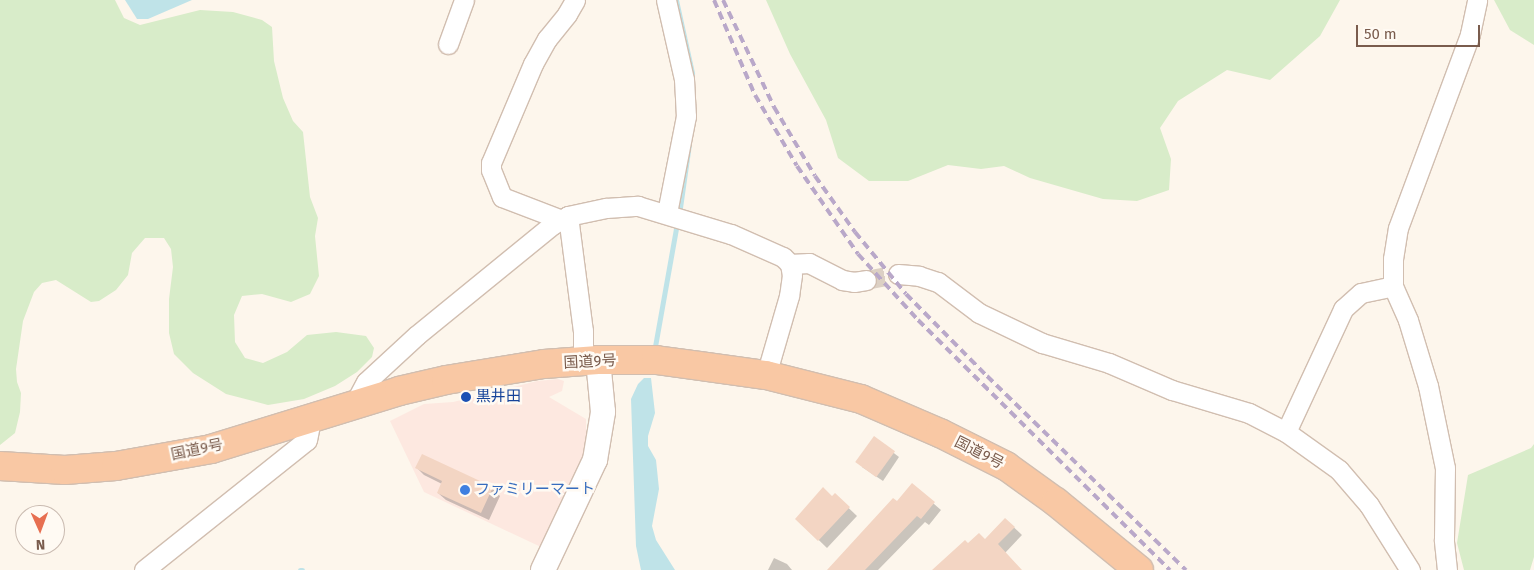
<!DOCTYPE html>
<meta charset="utf-8">
<style>
body{margin:0}
#map{position:relative;width:1534px;height:570px;overflow:hidden;background:#fdf6ec;font-family:"Fira Sans","Noto Sans JP",sans-serif}
div>[style]{position:absolute}
[style*='--x']{left:calc(var(--x)*1px);top:calc(var(--y)*1px);width:calc(var(--w)*1px);rotate:calc(var(--a)*1deg)}
.commercial>*{inset:0;background:#fde8e0}
.green>*{inset:0;background:#d8ecc9}
.water>*{inset:0;background:#bfe3e8}
.shadow>*{inset:0;background:#0003}
.stream>*{height:5px;margin:-2.5px;padding:0 2.5px;transform-origin:2.5px;border-radius:2.5px;background:#bfe3e8}
.building>*{inset:0;background:#f3d5c3;transform-origin:0 0}
.minor-tunnel>*{height:19px;margin-top:-9.5px;transform-origin:0;background:repeating-linear-gradient(90deg,#dcd0c4 0 19px,transparent 0 28px)}
.roads{filter:drop-shadow(1px 0 #d1beb0) drop-shadow(-1px 0 #d1beb0) drop-shadow(0 1px #d1beb0) drop-shadow(0 -1px #d1beb0)}
.minor>*{height:19px;margin:-9.5px;padding:0 9.5px;transform-origin:9.5px;border-radius:9.5px;background:#fff}
.tertiary>*{height:24px;margin:-12px;padding:0 12px;transform-origin:12px;border-radius:12px;background:#fff}
.trunk>*{height:28px;margin:-14px;padding:0 14px;transform-origin:14px;border-radius:14px;background:#f9c8a4}
.rail>*{height:4px;margin-top:-2px;transform-origin:0;background:repeating-linear-gradient(90deg,#b9a8c9 0 8px,transparent 0 13px)}
.dots>*{width:14px;height:14px;translate:-50% -50%;box-sizing:border-box;border:2px solid #fffaf3;border-radius:50%}
span{translate:-50% -50%;white-space:nowrap;text-align:center;line-height:1.15;-webkit-text-stroke:5px #fffaf3;paint-order:stroke}
.street-label{font-size:15px;color:#7a5c4d}
.transit-label{font-size:15px;color:#164399}
.left{translate:0 -50%;text-align:left}
.shop-label{font-size:15px;color:#366cbe}
.north{position:absolute;left:15px;top:505px;width:50px;height:50px;box-sizing:border-box;background:#fffaf3;border:1px solid #cabbb1;border-radius:50%;rotate:178deg;font-size:14px;font-weight:700;line-height:20px;text-align:center;color:#7a5c4d}
.north::after{content:'';display:block;margin:auto;width:18px;height:22px;background:#e76f51;clip-path:polygon(50% 0,100% 100%,50% 72%,0 100%)}
.scale{position:absolute;left:1356px;top:25px;width:124px;height:22px;box-sizing:border-box;border:2px solid #7a5c4d;border-top:0;padding-left:6px;font-size:15px;line-height:18px;white-space:nowrap;color:#7a5c4d;-webkit-text-stroke:4px #fffaf3;paint-order:stroke}
</style>
<div id="map">
<div class="commercial">
<i style="clip-path:polygon(558px 379px,564px 381px,562px 391px,549px 397px,586px 419px,586px 439px,581px 463px,541px 547px,424px 492px,390px 421px,424px 404px,453px 402px,537px 381px)"></i>
</div>
<div class="green">
<i style="clip-path:polygon(0 0,115px 0,124px 18px,140px 25px,200px 10px,233px 12px,262px 20px,272px 27px,274px 61px,283px 98px,293px 121px,303px 132px,310px 197px,318px 218px,315px 236px,319px 276px,310px 294px,291px 302px,262px 294px,242px 296px,234px 315px,235px 342px,245px 358px,263px 363px,287px 352px,307px 335px,336px 332px,366px 336px,374px 348px,372px 357px,357px 372px,335px 386px,304px 399px,268px 405px,226px 394px,193px 373px,174px 354px,169px 333px,169px 299px,173px 267px,171px 249px,164px 238px,145px 238px,132px 253px,128px 275px,116px 290px,99px 301px,91px 302px,56px 280px,42px 283px,34px 292px,23px 321px,16px 369px,17px 382px,21px 393px,20px 412px,15px 433px,0 445px)"></i>
<i style="clip-path:polygon(766px 0,1340px 0,1320px 36px,1270px 80px,1227px 70px,1178px 101px,1160px 128px,1171px 159px,1169px 190px,1137px 201px,1103px 199px,1030px 178px,1004px 166px,981px 169px,948px 165px,908px 181px,869px 181px,838px 158px,826px 120px,790px 54px)"></i>
<i style="clip-path:polygon(1494px 0,1534px 0,1534px 45px,1510px 30px)"></i>
<i style="clip-path:polygon(1534px 444px,1534px 557px,1530px 570px,1464px 570px,1457px 543px,1468px 475px,1531px 448px)"></i>
</div>
<div class="water">
<i style="clip-path:polygon(125px 0,192px 0,148px 19px,137px 19px)"></i>
<i style="clip-path:polygon(644px 378px,651px 378px,655px 413px,648px 436px,648px 446px,656px 460px,659px 489px,652px 526px,656px 540px,675px 570px,641px 570px,636px 546px,631px 399px,638px 384px)"></i>
</div>
<div class="shadow">
<i style="clip-path:polygon(874px 438px,899px 457px,883px 481px,862px 467px)"></i>
<i style="clip-path:polygon(423px 456px,492px 488px,500px 496px,489px 520px,446px 500px,438px 493px,442px 484px,424px 475px,417px 468px)"></i>
<i style="clip-path:polygon(912px 485px,941px 510px,929px 525px,925px 522px,878px 570px,828px 570px,897px 503px)"></i>
<i style="clip-path:polygon(835px 495px,857px 516px,827px 548px,797px 519px)"></i>
<i style="clip-path:polygon(1005px 519px,1022px 535px,1005px 553px,1021px 570px,933px 570px,968px 545px,985px 540px)"></i>
<i style="clip-path:polygon(774px 558px,787px 564px,792px 570px,768px 570px)"></i>
</div>
<div class="stream">
<i style="--x:676;--y:0;--w:75;--a:77.6"></i>
<i style="--x:679;--y:215;--w:72;--a:-82"></i>
<i style="--x:654;--y:352;--w:131;--a:-79.9"></i>
<i style="--x:300;--y:570;--w:2;--a:0"></i>
</div>
<div class="building">
<i style="left:874px;top:436px;width:26px;height:32px;rotate:36deg"></i>
<i style="clip-path:polygon(422px 454px,493px 487px,481px 513px,437px 493px,442px 481px,415px 468px)"></i>
<i style="clip-path:polygon(912px 483px,935px 502px,921px 519px,917px 516px,865px 570px,827px 570px,893px 498px,897px 501px)"></i>
<i style="clip-path:polygon(823px 487px,832px 496px,835px 493px,850px 507px,818px 541px,795px 519px)"></i>
<i style="clip-path:polygon(1005px 518px,1015px 527px,998px 544px,1022px 570px,932px 570px,965px 540px,968px 543px,979px 533px,985px 539px)"></i>
</div>
<div class="minor-tunnel">
<i style="--x:866;--y:280;--w:33;--a:-11"></i>
</div>
<div class="roads">
<div class="minor">
<i style="--x:666;--y:0;--w:81;--a:77.2"></i>
<i style="--x:684;--y:79;--w:37;--a:87"></i>
<i style="--x:686;--y:116;--w:99;--a:101.1"></i>
<i style="--x:448;--y:44;--w:47;--a:-70"></i>
<i style="--x:568;--y:216;--w:116;--a:82.6"></i>
<i style="--x:583;--y:331;--w:30;--a:90"></i>
<i style="--x:562;--y:220;--w:64;--a:-159"></i>
<i style="--x:502;--y:197;--w:29;--a:-112"></i>
<i style="--x:491;--y:170;--w:7;--a:-90"></i>
<i style="--x:491;--y:163;--w:108;--a:-67"></i>
<i style="--x:533;--y:64;--w:29;--a:-61"></i>
<i style="--x:547;--y:39;--w:32;--a:-51"></i>
<i style="--x:567;--y:14;--w:16;--a:-60"></i>
<i style="--x:790;--y:264;--w:19;--a:-3"></i>
<i style="--x:809;--y:263;--w:37;--a:27"></i>
<i style="--x:842;--y:280;--w:12;--a:9"></i>
<i style="--x:854;--y:282;--w:12;--a:-9"></i>
<i style="--x:898;--y:274;--w:21;--a:5"></i>
<i style="--x:919;--y:276;--w:20;--a:18"></i>
<i style="--x:938;--y:282;--w:51;--a:37.1"></i>
<i style="--x:979;--y:313;--w:70;--a:25.5"></i>
<i style="--x:1042;--y:343;--w:70;--a:16.6"></i>
<i style="--x:1109;--y:363;--w:69;--a:23.2"></i>
<i style="--x:1172;--y:390;--w:80;--a:16.6"></i>
<i style="--x:1249;--y:413;--w:42;--a:27.2"></i>
<i style="--x:1286;--y:432;--w:65;--a:35.6"></i>
<i style="--x:1339;--y:470;--w:46;--a:49.4"></i>
<i style="--x:1369;--y:505;--w:77;--a:57.8"></i>
<i style="--x:359;--y:403;--w:6;--a:-99"></i>
<i style="--x:358;--y:397;--w:17;--a:-62"></i>
<i style="--x:366;--y:382;--w:69;--a:-42.7"></i>
<i style="--x:417;--y:335;--w:174;--a:-39.2"></i>
<i style="--x:552;--y:225;--w:18;--a:-29"></i>
<i style="--x:568;--y:216;--w:39;--a:-12"></i>
<i style="--x:606;--y:208;--w:32;--a:-4"></i>
<i style="--x:638;--y:206;--w:97;--a:16.8"></i>
<i style="--x:731;--y:234;--w:57;--a:23.9"></i>
<i style="--x:783;--y:257;--w:10;--a:45"></i>
<i style="--x:790;--y:264;--w:11;--a:80"></i>
<i style="--x:792;--y:275;--w:21;--a:98"></i>
<i style="--x:789;--y:296;--w:82;--a:106.2"></i>
<i style="--x:1286;--y:432;--w:136;--a:-65.1"></i>
<i style="--x:1343;--y:309;--w:24;--a:-42"></i>
<i style="--x:1361;--y:293;--w:33;--a:-12"></i>
<i style="--x:144;--y:570;--w:208;--a:-38.6"></i>
<i style="--x:307;--y:440;--w:21;--a:-79"></i>
<i style="--x:1447;--y:570;--w:31;--a:-96"></i>
<i style="--x:1444;--y:539;--w:71;--a:-89.2"></i>
<i style="--x:1445;--y:468;--w:84;--a:-101.7"></i>
<i style="--x:1428;--y:386;--w:69;--a:-106.9"></i>
<i style="--x:1408;--y:320;--w:37;--a:-114"></i>
<i style="--x:1393;--y:286;--w:27;--a:-90"></i>
<i style="--x:1393;--y:259;--w:31;--a:-81"></i>
<i style="--x:1398;--y:228;--w:207;--a:-69.6"></i>
<i style="--x:1470;--y:34;--w:35;--a:-78"></i>
</div>
<div class="tertiary">
<i style="--x:543;--y:570;--w:122;--a:-64.7"></i>
<i style="--x:595;--y:460;--w:49;--a:-80.5"></i>
<i style="--x:603;--y:412;--w:52;--a:-95.5"></i>
</div>
<div class="trunk">
<i style="--x:0;--y:466;--w:65;--a:3.5"></i>
<i style="--x:65;--y:470;--w:51;--a:-4.5"></i>
<i style="--x:116;--y:466;--w:97;--a:-10.1"></i>
<i style="--x:211;--y:449;--w:197;--a:-17.1"></i>
<i style="--x:399;--y:391;--w:48;--a:-13.2"></i>
<i style="--x:446;--y:380;--w:99;--a:-9.3"></i>
<i style="--x:544;--y:364;--w:54;--a:-4.2"></i>
<i style="--x:598;--y:360;--w:58;--a:0"></i>
<i style="--x:656;--y:360;--w:111;--a:7.8"></i>
<i style="--x:766;--y:375;--w:98;--a:14.2"></i>
<i style="--x:861;--y:399;--w:86;--a:23.3"></i>
<i style="--x:940;--y:433;--w:74;--a:26.6"></i>
<i style="--x:1006;--y:466;--w:62;--a:35.8"></i>
<i style="--x:1056;--y:502;--w:107;--a:39.3"></i>
</div>
</div>
<div class="rail">
<i style="--x:714;--y:0;--w:103;--a:66.7"></i>
<i style="--x:755;--y:95;--w:82;--a:59.4"></i>
<i style="--x:797;--y:166;--w:107;--a:55.3"></i>
<i style="--x:858;--y:254;--w:89;--a:47.7"></i>
<i style="--x:918;--y:320;--w:355;--a:44.8"></i>
<i style="--x:723;--y:0;--w:119;--a:64.5"></i>
<i style="--x:774;--y:107;--w:80;--a:59.3"></i>
<i style="--x:815;--y:176;--w:69;--a:54.5"></i>
<i style="--x:855;--y:232;--w:80;--a:50.6"></i>
<i style="--x:906;--y:294;--w:115;--a:45.4"></i>
<i style="--x:987;--y:376;--w:278;--a:44.3"></i>
</div>
<div class="dots">
<i style="left:466px;top:397px;background:#1a4fb4"></i>
<i style="left:465px;top:490px;background:#3f7fe0"></i>
</div>
<div class="street-label">
<span style="left:590px;top:362px;rotate:-3deg">国道9号</span>
<span style="left:197px;top:450px;rotate:-12deg">国道9号</span>
<span style="left:979px;top:453px;rotate:27deg">国道9号</span>
</div>
<div class="transit-label">
<span class="left" style="left:476px;top:397px">黒井田</span>
</div>
<div class="shop-label">
<span class="left" style="left:475px;top:490px">ファミリーマート</span>
</div>
<div class="north">N</div>
<div class="scale">50 m</div>
</div>
